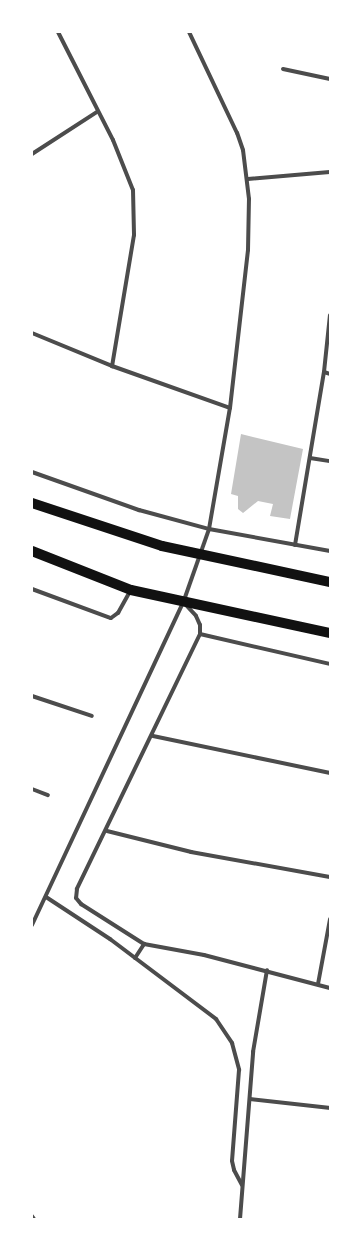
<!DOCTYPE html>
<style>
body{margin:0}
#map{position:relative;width:362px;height:1251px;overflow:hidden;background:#fff;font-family:Arial,sans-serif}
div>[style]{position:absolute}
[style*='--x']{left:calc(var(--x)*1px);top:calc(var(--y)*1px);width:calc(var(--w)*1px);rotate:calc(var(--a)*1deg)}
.building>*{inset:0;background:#c4c4c4}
.minor>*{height:4px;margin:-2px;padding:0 2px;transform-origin:2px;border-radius:2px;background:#4c4c4c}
.trunk>*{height:10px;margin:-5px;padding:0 5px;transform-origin:5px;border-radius:5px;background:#111}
span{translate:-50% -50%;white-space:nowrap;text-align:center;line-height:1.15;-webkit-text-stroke:3px #fff;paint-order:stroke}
.frame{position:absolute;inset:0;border:33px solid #fff;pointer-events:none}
</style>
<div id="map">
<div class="building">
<i style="clip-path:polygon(241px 434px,303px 449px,290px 519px,270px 516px,273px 504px,258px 501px,243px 513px,238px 509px,238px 496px,231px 494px)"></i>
</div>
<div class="minor">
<i style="--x:58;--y:32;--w:121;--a:63"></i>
<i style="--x:113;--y:140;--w:54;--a:68.2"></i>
<i style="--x:133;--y:190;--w:45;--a:88.7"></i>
<i style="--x:134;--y:235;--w:133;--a:99.5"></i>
<i style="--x:283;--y:69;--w:48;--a:12"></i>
<i style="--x:32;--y:154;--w:77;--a:-32.9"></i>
<i style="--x:248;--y:179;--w:82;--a:-4.9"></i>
<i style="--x:32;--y:333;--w:87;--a:22.4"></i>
<i style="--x:112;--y:366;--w:125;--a:19.6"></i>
<i style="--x:324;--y:372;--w:6;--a:18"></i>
<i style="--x:310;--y:458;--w:20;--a:9"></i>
<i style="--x:32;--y:472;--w:114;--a:19.6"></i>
<i style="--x:139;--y:510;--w:73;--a:15.2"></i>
<i style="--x:209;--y:529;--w:123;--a:10.3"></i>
<i style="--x:295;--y:545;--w:175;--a:-80.5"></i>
<i style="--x:324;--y:372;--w:57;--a:-84"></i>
<i style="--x:32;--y:589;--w:84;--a:20.2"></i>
<i style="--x:111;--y:618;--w:9;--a:-36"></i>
<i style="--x:118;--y:613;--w:26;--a:-61"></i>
<i style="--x:185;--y:604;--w:16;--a:47"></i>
<i style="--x:196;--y:616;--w:10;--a:66"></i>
<i style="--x:200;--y:625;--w:9;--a:90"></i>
<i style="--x:200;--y:634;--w:283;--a:115.8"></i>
<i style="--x:77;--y:889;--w:9;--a:96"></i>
<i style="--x:76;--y:898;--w:8;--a:50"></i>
<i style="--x:81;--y:904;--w:75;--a:32.4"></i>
<i style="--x:144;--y:944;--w:61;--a:10.4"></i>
<i style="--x:204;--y:955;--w:130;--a:14.7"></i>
<i style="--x:200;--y:634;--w:133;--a:13"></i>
<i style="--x:32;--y:696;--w:63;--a:18.4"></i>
<i style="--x:153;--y:736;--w:181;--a:11.8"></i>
<i style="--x:32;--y:789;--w:17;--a:21"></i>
<i style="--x:107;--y:831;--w:87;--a:14"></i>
<i style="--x:191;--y:852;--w:141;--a:10.2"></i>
<i style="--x:46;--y:897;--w:77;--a:33.3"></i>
<i style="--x:110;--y:939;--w:133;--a:37"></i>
<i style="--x:216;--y:1019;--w:29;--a:56"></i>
<i style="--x:232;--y:1043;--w:28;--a:75"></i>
<i style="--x:239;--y:1070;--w:91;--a:94.4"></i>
<i style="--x:232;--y:1161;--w:9;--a:77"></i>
<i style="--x:234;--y:1170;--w:17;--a:62"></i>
<i style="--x:32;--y:925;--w:356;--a:-64.9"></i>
<i style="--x:183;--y:603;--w:78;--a:-70.6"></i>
<i style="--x:209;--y:529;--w:123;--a:-80.2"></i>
<i style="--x:230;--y:408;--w:159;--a:-83.5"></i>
<i style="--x:248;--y:250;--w:51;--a:-88.9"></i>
<i style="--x:249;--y:199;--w:49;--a:-97"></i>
<i style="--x:243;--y:150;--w:18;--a:-109"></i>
<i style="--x:237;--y:133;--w:112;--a:-115.4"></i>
<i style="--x:135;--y:958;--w:17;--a:-57"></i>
<i style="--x:318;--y:984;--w:66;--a:-79.5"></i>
<i style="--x:250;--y:1099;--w:81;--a:6.4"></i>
<i style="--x:32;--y:1216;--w:4;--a:56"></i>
<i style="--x:240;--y:1219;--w:168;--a:-85.5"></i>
<i style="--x:253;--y:1052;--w:83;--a:-80.3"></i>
</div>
<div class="trunk">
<i style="--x:32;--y:503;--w:137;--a:18.3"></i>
<i style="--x:162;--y:546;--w:172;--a:12.1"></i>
<i style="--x:32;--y:551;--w:106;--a:21.5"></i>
<i style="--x:131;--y:590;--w:204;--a:12.2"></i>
</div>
<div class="frame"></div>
</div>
